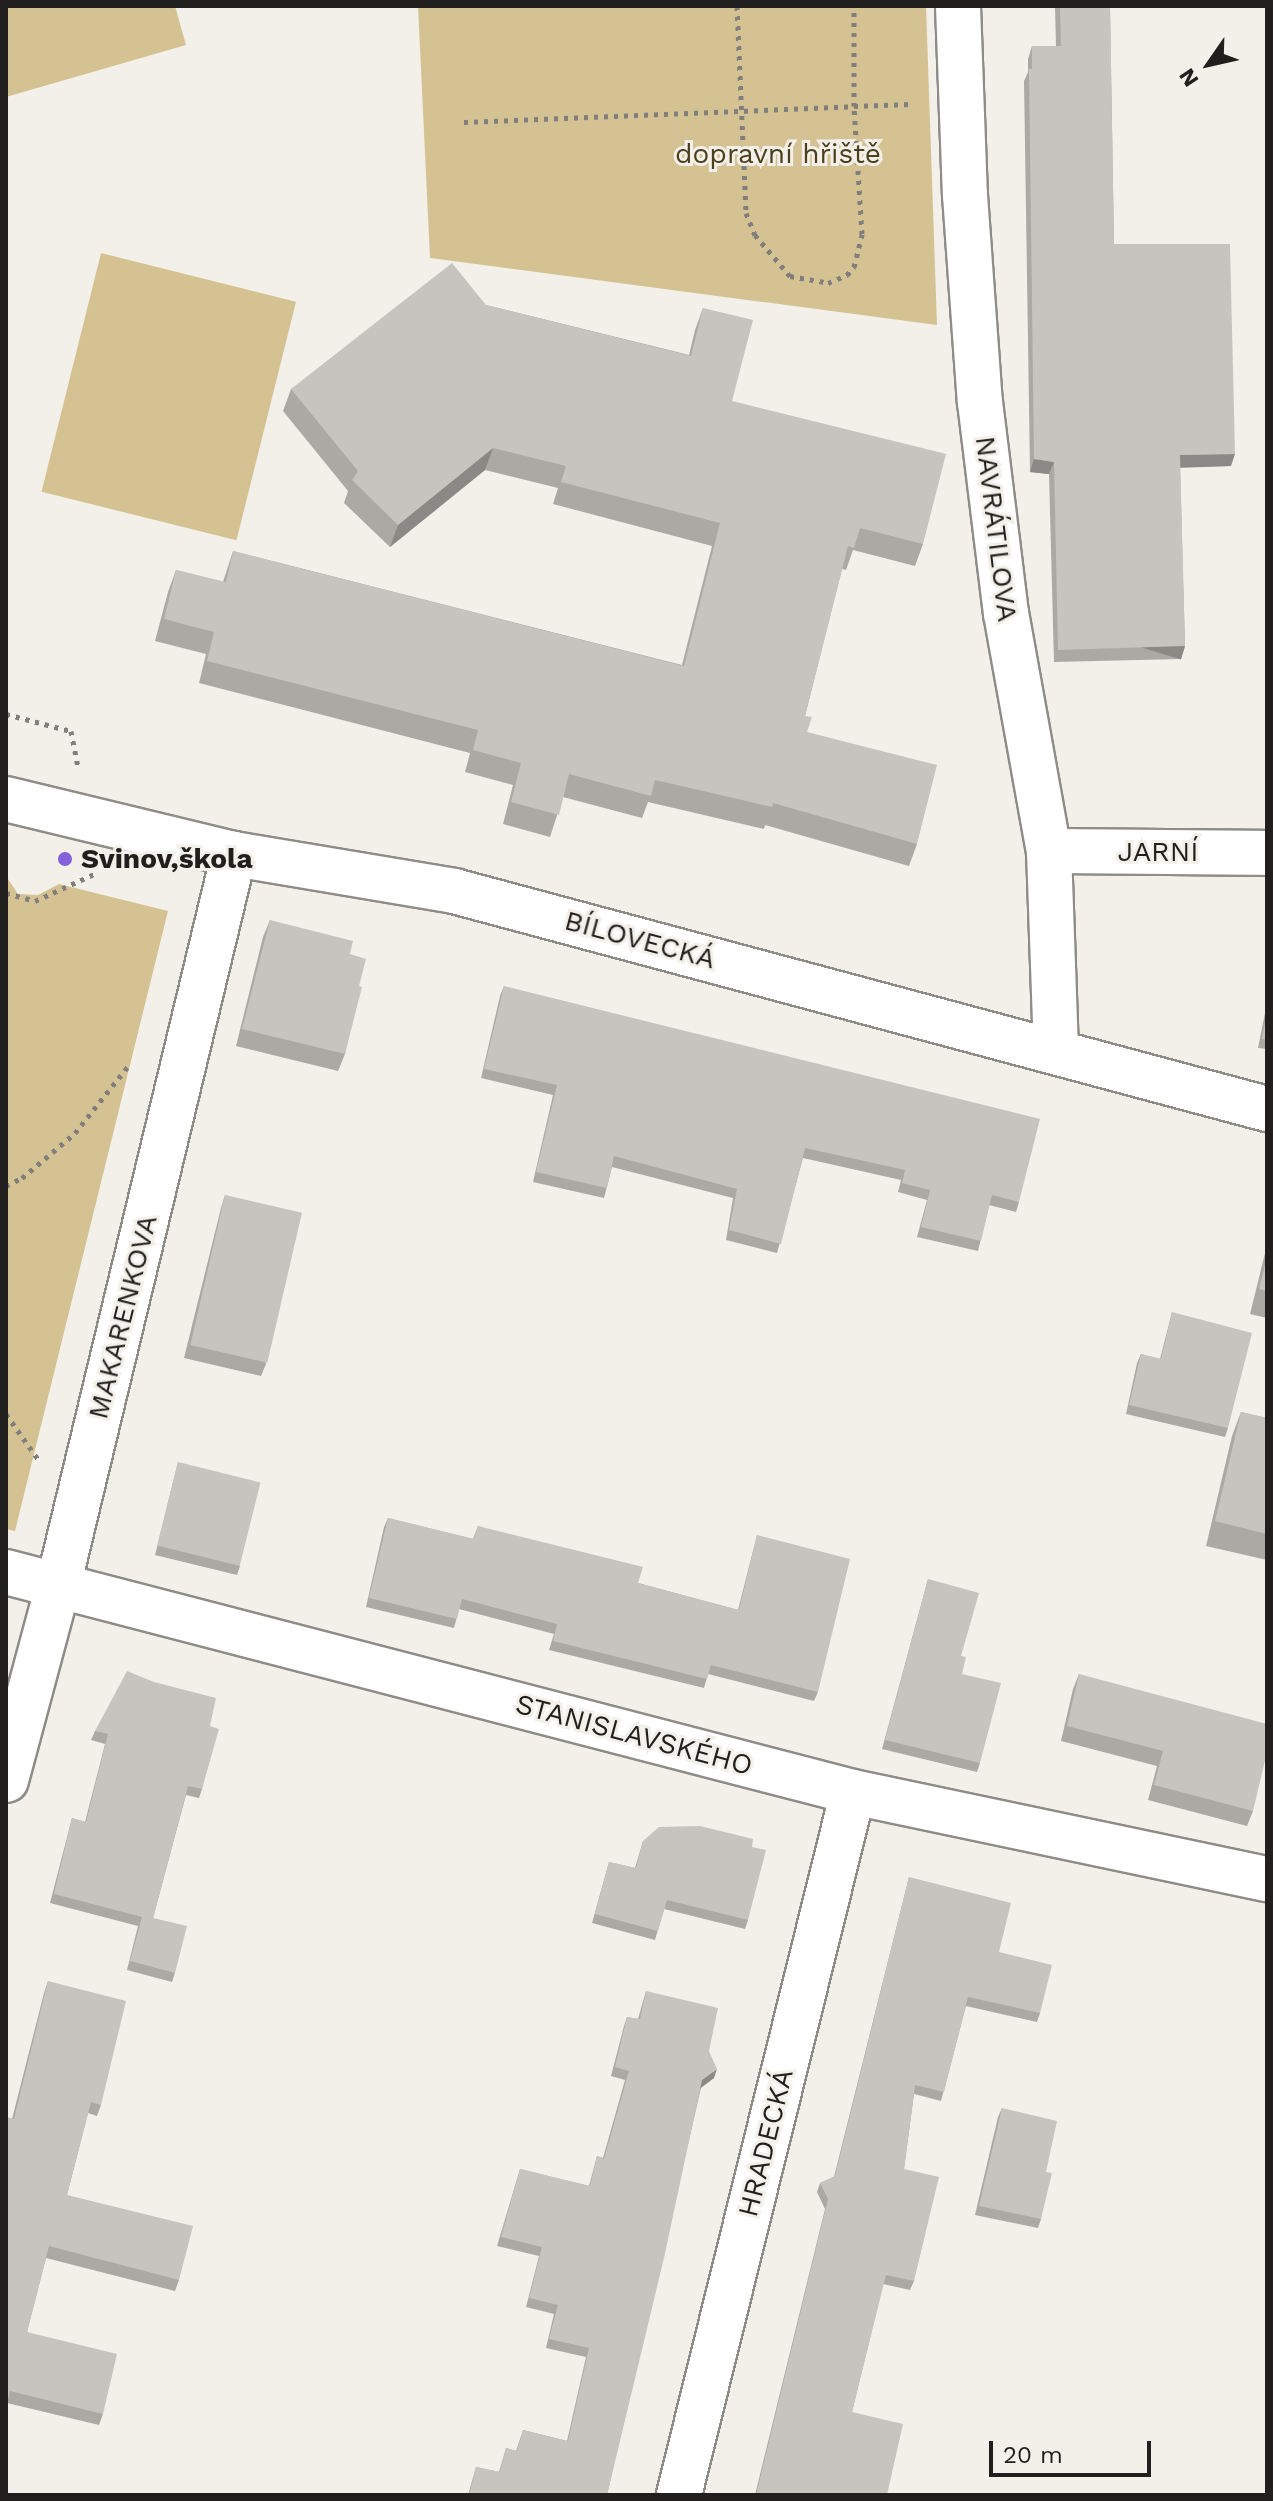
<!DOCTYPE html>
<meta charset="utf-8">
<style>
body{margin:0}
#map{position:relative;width:1273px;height:2501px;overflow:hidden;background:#f3f0ea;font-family:"Work Sans",sans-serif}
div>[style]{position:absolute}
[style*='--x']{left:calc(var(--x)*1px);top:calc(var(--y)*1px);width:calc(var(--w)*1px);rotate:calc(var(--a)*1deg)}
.green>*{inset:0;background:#d5c292;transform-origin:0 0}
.path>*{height:5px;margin-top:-2.5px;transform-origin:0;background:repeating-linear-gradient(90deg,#817f7b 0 4px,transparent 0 10px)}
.roads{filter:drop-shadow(2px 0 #8e8c87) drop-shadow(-2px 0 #8e8c87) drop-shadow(0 2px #8e8c87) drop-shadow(0 -2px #8e8c87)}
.minor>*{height:44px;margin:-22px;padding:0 22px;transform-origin:22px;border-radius:22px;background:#fff}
.wall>*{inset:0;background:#aaa9a3}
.shaded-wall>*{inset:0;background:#8b8985;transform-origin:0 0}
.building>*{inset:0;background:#c6c4be;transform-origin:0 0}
.dots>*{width:22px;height:22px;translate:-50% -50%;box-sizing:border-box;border:4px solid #f3f0ea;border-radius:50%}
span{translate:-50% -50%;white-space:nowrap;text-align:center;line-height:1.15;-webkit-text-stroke:6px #f3f0ea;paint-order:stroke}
.park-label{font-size:28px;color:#4c3f1d}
.street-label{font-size:28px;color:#201f1d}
.poi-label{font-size:28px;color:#201f1d;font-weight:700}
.left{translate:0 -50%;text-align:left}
.frame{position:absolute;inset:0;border:8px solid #201f1d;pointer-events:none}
.north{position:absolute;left:1169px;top:24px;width:80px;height:80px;-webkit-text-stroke:6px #f3f0ea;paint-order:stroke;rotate:236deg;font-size:22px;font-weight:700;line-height:32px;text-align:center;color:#201f1d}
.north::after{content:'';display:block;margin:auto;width:28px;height:36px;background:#201f1d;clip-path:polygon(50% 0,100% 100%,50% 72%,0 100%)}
.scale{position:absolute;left:989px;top:2441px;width:162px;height:36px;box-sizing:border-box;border:4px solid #201f1d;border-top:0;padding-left:10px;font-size:24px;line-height:28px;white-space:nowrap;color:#201f1d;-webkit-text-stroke:6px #f3f0ea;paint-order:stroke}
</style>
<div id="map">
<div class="green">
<i style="clip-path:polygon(6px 6px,175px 6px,186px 45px,6px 97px)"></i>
<i style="clip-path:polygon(418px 6px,926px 6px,937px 325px,430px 258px)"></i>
<i style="left:101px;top:253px;width:201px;height:246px;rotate:14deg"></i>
<i style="clip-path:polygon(6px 876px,18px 894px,38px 895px,59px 884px,168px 911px,15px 1531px,6px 1529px)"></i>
</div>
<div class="path">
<i style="--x:737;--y:6;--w:207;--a:87.5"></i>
<i style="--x:746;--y:213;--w:24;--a:68"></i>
<i style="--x:755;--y:235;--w:54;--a:49.5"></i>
<i style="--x:790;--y:276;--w:39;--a:10"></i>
<i style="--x:828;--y:283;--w:21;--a:-23"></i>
<i style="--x:847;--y:275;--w:11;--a:-49"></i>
<i style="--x:854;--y:267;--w:34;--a:-76"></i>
<i style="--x:862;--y:234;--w:128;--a:-93.6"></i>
<i style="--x:854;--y:106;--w:57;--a:-2"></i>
<i style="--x:464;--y:122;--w:390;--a:-2.3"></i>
<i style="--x:854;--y:106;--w:100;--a:-90"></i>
<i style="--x:6;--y:714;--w:67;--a:14.7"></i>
<i style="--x:71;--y:731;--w:36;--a:79"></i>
<i style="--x:6;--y:893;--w:30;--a:15"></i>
<i style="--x:35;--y:901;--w:65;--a:-24.6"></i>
<i style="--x:6;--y:1186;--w:18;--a:-27"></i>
<i style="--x:22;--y:1178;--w:70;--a:-40.3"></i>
<i style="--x:75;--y:1133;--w:87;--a:-51.5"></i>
<i style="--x:6;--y:1414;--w:55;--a:54.6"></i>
</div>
<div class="roads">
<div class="minor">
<i style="--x:958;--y:6;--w:189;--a:87.9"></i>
<i style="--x:965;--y:195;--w:208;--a:85.9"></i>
<i style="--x:980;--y:402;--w:213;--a:83"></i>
<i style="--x:1006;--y:613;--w:242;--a:79.8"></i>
<i style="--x:1049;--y:851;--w:199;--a:88"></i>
<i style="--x:6;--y:799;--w:235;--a:13.6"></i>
<i style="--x:234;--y:854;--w:223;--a:9.5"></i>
<i style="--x:454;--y:891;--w:842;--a:15.01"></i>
<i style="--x:1049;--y:851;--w:218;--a:0.5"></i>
<i style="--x:6;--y:1572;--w:875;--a:14.56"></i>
<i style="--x:853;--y:1792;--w:423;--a:11.9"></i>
<i style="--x:6;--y:1780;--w:201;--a:-75"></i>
<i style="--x:58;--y:1586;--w:753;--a:-76.48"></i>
<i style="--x:679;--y:2495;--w:724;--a:-76.1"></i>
</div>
</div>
<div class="wall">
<i style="clip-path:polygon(1055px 6px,1110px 6px,1114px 244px,1231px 466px,1180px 467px,1185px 646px,1181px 659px,1054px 662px,1049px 474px,1030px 472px,1024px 81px,1028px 72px,1028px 59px,1032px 46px,1056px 46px)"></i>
<i style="clip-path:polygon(486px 305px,689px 355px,695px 330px,703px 308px,732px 401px,923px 544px,915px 566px,853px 550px,846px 570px,842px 569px,805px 716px,807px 732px,917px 844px,909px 866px,765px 825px,764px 829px,648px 802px,642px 818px,563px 797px,550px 837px,503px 824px,513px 785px,465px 772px,470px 753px,199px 683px,206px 654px,155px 641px,168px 592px,176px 570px,223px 582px,233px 551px,682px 665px,712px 546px,553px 504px,558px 488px,485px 470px,390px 547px,344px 503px,348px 491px,283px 411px,291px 389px)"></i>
<i style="clip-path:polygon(1267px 676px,1267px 704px,1265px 680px)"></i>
<i style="clip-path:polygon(270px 920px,350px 954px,359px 986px,345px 1054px,338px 1071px,236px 1046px,263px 937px)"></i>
<i style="clip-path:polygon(504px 986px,1019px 1202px,1016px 1212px,989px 1205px,978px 1251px,917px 1237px,927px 1200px,898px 1192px,901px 1180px,803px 1158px,777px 1253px,726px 1240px,733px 1198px,612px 1167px,604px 1198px,533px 1182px,553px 1095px,481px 1078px,500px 996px)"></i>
<i style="clip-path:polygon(1267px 1003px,1267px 1049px,1258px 1048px)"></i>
<i style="clip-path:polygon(225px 1195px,266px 1364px,261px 1376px,184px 1358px,221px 1208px)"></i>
<i style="clip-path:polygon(1267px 1245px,1267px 1318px,1250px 1314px)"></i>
<i style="clip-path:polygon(1172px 1312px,1228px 1428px,1225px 1437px,1126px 1414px,1137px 1363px,1141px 1354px,1160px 1359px)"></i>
<i style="clip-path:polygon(1241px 1412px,1267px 1418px,1267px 1560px,1206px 1546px,1232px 1436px)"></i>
<i style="clip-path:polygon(178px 1462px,240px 1566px,237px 1575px,155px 1555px)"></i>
<i style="clip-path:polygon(388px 1518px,473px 1539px,478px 1526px,638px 1583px,738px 1610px,757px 1535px,818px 1692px,814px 1701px,708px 1674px,704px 1688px,549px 1650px,554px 1634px,459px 1609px,454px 1628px,366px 1607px,384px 1527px)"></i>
<i style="clip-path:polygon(928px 1579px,961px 1656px,962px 1674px,980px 1763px,977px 1772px,882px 1749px)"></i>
<i style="clip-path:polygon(1079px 1674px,1253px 1811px,1247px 1826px,1148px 1800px,1157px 1766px,1061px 1741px,1073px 1689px)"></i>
<i style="clip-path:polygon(210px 1726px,202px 1789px,199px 1798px,186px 1795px,153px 1918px,175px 1973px,172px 1982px,127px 1970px,138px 1926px,50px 1903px,72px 1818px,85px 1822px,105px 1744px,91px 1740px,95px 1731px)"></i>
<i style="clip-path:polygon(643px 1841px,752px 1847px,748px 1920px,745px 1929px,664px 1909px,655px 1940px,592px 1923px,609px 1862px,635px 1868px)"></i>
<i style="clip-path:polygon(909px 1877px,999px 1952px,1040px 2013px,1037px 2022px,966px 2006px,941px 2101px,914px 2094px,904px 2169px,914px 2281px,910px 2290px,883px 2284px,852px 2412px,887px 2495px,755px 2495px,825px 2209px,817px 2192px,820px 2183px,834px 2177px)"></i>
<i style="clip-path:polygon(48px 1981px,101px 2105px,97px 2116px,88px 2113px,67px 2195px,179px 2280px,175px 2291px,46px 2258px,27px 2332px,103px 2414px,99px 2425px,7px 2403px,12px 2119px,44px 1993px)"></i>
<i style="clip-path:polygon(646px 1991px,709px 2051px,714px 2078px,701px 2088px,607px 2495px,468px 2495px,476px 2467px,499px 2472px,506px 2448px,516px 2451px,523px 2430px,567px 2441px,586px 2357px,546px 2348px,554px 2314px,526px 2307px,539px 2256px,497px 2246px,520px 2169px,589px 2186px,597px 2156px,603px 2158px,625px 2080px,611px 2076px,624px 2026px,627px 2017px,638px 2019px)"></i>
<i style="clip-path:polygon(1002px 2108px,1046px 2172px,1041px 2219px,1038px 2228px,975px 2215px,998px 2117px)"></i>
</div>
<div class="shaded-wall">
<i style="clip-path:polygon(493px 448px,485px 470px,390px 547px,398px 525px)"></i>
<i style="clip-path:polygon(1235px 454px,1231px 466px,1175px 468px,1180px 455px)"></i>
<i style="clip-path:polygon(1034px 459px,1054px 462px,1049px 474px,1030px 472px)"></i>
<i style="left:1185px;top:646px;width:14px;height:127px;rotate:107deg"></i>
<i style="clip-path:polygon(717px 2069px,714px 2078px,699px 2089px,702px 2080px)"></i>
</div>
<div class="building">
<i style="clip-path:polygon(1060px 6px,1110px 6px,1114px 244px,1230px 244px,1235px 454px,1180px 455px,1185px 646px,1058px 650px,1054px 462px,1034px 459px,1029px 69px,1032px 69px,1032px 46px,1061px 46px)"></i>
<i style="clip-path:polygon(452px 263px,486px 305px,691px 356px,703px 308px,753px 320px,732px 401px,946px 454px,923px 544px,860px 528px,854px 548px,848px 546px,805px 716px,812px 717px,807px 732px,937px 765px,917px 844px,773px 803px,772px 807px,655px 780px,651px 796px,569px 774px,559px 815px,511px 802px,521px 763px,473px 750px,478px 730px,207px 661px,214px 632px,164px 619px,176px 570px,226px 582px,233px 551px,684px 666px,720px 523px,561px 482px,566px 466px,493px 448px,398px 525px,352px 480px,358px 471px,291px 389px)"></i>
<i style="clip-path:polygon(270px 920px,353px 941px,350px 954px,366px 959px,359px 986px,362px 987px,345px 1054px,242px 1029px)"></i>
<i style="clip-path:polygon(504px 986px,1040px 1119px,1019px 1202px,992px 1195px,981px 1241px,921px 1227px,930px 1190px,902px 1183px,905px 1170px,805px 1148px,781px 1244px,729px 1230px,737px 1189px,614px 1156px,607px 1188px,536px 1172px,557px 1085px,484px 1069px)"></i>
<i style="clip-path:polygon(1267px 1011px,1267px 1040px,1262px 1039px)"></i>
<i style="left:225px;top:1195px;width:79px;height:154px;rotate:13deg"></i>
<i style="clip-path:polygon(1267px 1257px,1267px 1291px,1259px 1289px)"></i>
<i style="clip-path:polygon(1172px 1312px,1252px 1333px,1228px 1428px,1129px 1405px,1141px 1354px,1161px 1359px)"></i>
<i style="clip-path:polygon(1241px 1412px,1267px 1418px,1267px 1534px,1215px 1521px)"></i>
<i style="left:178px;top:1462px;width:85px;height:86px;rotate:14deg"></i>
<i style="clip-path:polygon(388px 1518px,474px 1539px,478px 1526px,643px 1567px,638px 1583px,739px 1610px,757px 1535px,850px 1559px,818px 1692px,711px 1665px,707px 1679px,553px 1641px,557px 1624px,462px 1599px,457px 1619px,369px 1598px)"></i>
<i style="clip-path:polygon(928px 1579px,979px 1593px,961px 1656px,966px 1657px,962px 1674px,1001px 1683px,980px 1763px,885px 1740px)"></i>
<i style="clip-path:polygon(127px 1671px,154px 1682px,216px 1698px,210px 1726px,219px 1729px,202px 1789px,188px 1786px,153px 1918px,187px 1926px,175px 1973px,130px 1961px,142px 1917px,54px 1894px,72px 1818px,86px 1822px,108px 1734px,95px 1731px)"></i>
<i style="clip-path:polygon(1079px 1674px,1267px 1724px,1267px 1752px,1253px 1811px,1154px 1785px,1163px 1751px,1067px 1726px)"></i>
<i style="clip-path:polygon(700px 1826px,753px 1839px,752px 1847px,766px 1850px,748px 1920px,667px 1900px,658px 1931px,595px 1914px,609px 1862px,636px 1868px,643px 1841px,659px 1827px)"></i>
<i style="clip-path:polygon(909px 1877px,1011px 1903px,999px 1952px,1052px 1965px,1040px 2013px,968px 1997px,944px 2092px,915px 2085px,904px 2169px,939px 2177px,914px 2281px,886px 2275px,852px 2412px,903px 2424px,887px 2495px,756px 2495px,828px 2199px,820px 2183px,835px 2176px)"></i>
<i style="clip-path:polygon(48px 1981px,126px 2001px,101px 2105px,91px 2102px,67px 2195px,193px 2226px,179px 2280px,49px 2246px,27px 2332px,117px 2354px,103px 2414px,10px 2391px,6px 2408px,6px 2117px,14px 2119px)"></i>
<i style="clip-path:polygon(646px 1991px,718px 2008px,709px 2051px,717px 2069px,702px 2080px,664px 2258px,607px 2495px,469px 2495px,476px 2467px,500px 2472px,506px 2448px,517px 2451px,523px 2430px,568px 2441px,589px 2348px,549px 2339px,558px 2305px,529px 2298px,542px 2247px,501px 2237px,520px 2169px,590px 2186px,597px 2156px,604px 2159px,629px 2071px,615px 2067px,627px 2017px,640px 2019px)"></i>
<i style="clip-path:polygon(1002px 2108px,1057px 2121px,1046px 2172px,1052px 2173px,1041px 2219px,979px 2206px)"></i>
</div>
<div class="dots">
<i style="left:65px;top:859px;background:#8460db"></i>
</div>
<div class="park-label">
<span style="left:778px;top:154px">dopravní hřiště</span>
</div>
<div class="street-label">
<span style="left:996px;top:529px;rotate:83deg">NAVRÁTILOVA</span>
<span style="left:1158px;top:852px">JARNÍ</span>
<span style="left:640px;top:940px;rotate:15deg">BÍLOVECKÁ</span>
<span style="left:123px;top:1317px;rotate:-76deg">MAKARENKOVA</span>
<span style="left:634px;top:1735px;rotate:15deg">STANISLAVSKÉHO</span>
<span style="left:766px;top:2143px;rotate:-76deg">HRADECKÁ</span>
</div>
<div class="poi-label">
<span class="left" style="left:81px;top:859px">Svinov,škola</span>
</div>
<div class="frame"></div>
<div class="north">N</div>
<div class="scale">20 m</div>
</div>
